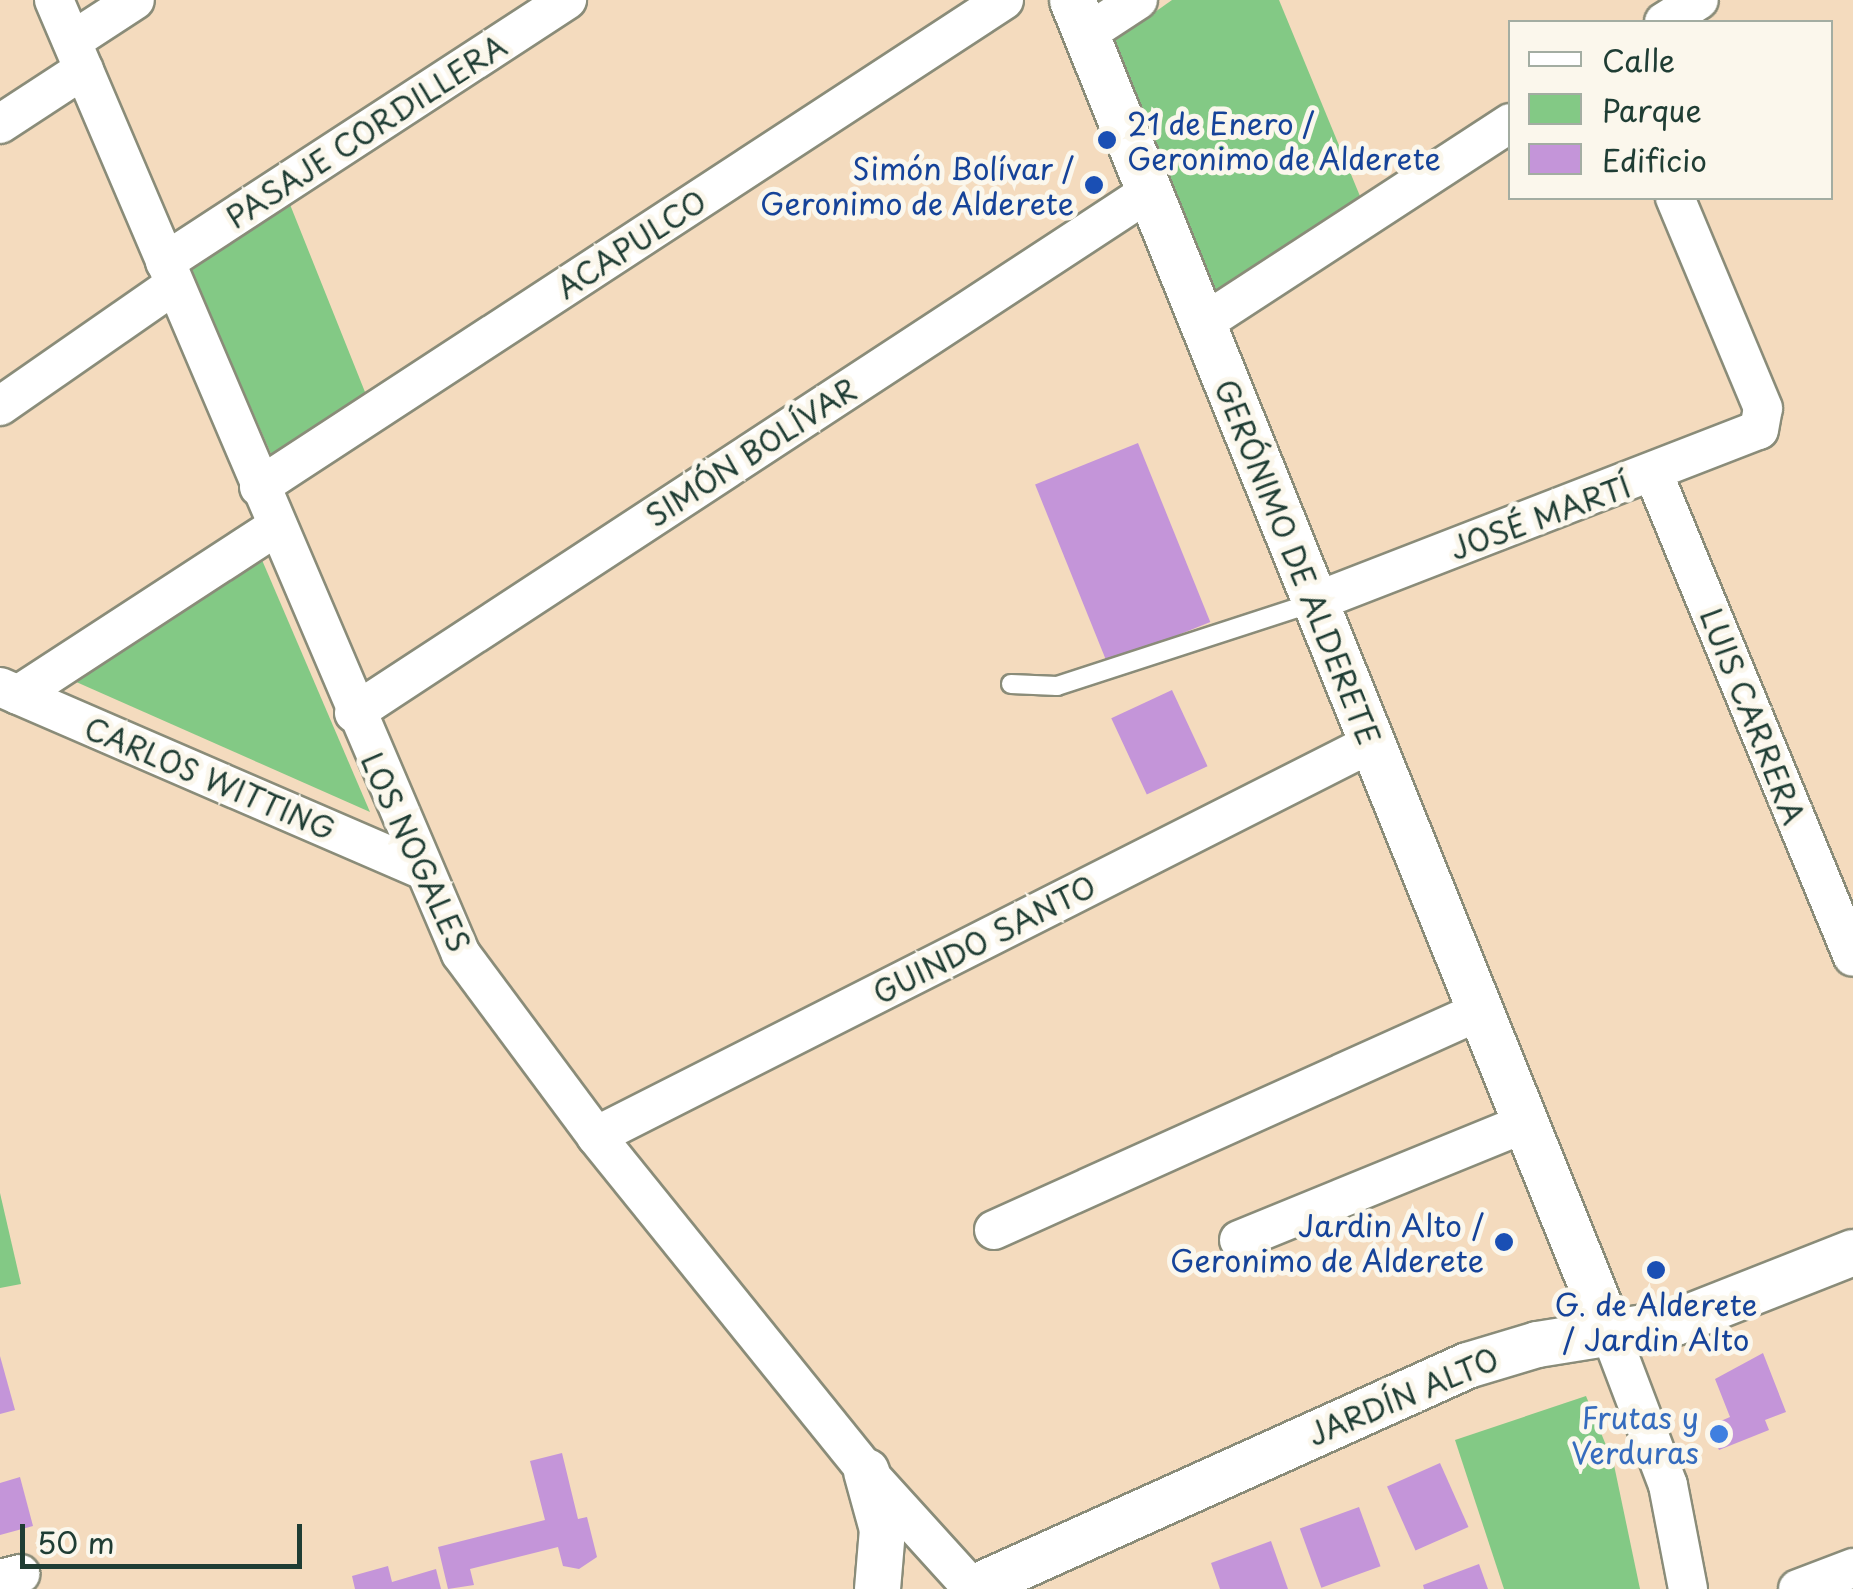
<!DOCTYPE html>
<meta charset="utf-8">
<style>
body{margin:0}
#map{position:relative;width:1853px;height:1589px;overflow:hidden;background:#f4dbbe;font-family:"Playpen Sans",sans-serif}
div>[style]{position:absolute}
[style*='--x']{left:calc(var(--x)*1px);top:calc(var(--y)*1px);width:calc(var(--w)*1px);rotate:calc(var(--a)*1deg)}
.green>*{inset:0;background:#83c985}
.building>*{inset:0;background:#c495d9;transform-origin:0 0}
.roads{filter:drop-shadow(2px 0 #8a8c79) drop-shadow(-2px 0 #8a8c79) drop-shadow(0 2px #8a8c79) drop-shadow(0 -2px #8a8c79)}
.service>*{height:18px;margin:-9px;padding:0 9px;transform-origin:9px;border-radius:9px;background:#fff}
.minor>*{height:38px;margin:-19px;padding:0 19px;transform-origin:19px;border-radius:19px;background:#fff}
.tertiary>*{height:45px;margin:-22.5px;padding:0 22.5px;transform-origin:22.5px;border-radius:22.5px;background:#fff}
.dots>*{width:28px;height:28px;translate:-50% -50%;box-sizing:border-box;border:5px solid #fbf7ec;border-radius:50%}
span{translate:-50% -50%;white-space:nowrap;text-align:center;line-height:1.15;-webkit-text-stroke:10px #fbf7ec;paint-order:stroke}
.transit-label{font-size:30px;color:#164399}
.left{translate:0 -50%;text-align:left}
.right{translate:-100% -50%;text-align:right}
.street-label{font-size:30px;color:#1f3d34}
.shop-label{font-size:30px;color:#366cbe}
.legend{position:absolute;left:1508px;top:20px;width:325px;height:180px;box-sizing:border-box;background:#fbf7ec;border:2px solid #a3ada2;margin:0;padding:12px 18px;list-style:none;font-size:30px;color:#1f3d34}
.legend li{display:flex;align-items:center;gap:20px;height:50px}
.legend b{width:50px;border:2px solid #a3ada2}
.scale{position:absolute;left:20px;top:1524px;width:282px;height:45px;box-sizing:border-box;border:5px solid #1f3d34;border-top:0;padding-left:12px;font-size:30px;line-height:35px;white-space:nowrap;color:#1f3d34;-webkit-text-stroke:8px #fbf7ec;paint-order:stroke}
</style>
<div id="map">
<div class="green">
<i style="clip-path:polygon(1172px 0,1279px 0,1362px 201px,1208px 299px,1114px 41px)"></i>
<i style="clip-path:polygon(289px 202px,369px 402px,272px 456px,186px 259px)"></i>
<i style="clip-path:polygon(261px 560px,262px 560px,370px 812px,74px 681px)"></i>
<i style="clip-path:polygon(0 1193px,21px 1284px,0 1288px)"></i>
<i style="clip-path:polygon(1586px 1396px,1614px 1465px,1640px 1589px,1504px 1589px,1455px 1440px)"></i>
</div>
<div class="building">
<i style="left:1138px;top:443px;width:193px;height:111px;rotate:68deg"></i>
<i style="left:1172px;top:690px;width:84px;height:67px;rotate:65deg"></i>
<i style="clip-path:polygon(1763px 1353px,1786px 1412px,1765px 1420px,1769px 1430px,1719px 1450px,1709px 1426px,1730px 1417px,1715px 1379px)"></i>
<i style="clip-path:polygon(0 1356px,15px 1410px,0 1414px)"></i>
<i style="clip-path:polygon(562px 1453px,578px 1519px,587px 1517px,597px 1557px,579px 1569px,563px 1566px,558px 1547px,470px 1569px,474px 1585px,448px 1589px,438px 1547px,545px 1520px,530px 1461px)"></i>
<i style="left:1440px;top:1463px;width:70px;height:58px;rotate:66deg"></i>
<i style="clip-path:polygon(20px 1477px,33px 1526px,0 1535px,0 1483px)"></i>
<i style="left:1359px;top:1507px;width:63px;height:63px;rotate:70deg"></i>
<i style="clip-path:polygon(1271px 1541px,1288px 1589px,1220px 1589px,1211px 1563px)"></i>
<i style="clip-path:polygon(1479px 1564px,1488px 1589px,1424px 1589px,1423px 1585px)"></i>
<i style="clip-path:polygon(388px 1566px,392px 1582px,436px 1569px,441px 1589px,355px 1589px,352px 1576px)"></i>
</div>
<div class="roads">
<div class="service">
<i style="--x:1011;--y:684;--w:46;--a:2.5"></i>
<i style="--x:1057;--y:686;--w:268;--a:-18"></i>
</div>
<div class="minor">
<i style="--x:54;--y:0;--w:1037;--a:66.9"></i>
<i style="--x:461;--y:954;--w:227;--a:53.4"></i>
<i style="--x:596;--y:1136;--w:430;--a:51.1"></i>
<i style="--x:866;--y:1471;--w:159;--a:47.8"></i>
<i style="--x:1664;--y:22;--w:41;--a:-32.2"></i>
<i style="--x:1086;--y:34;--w:62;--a:-33.2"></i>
<i style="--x:72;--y:41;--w:75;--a:-33.1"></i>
<i style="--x:0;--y:124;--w:100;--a:-33.2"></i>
<i style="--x:165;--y:262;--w:480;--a:-33.1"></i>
<i style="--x:1202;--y:324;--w:368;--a:-33.1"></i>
<i style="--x:0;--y:406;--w:212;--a:-34.8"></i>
<i style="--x:1654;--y:475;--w:521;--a:67.57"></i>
<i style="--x:259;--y:487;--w:890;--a:-33.17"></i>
<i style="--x:1312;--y:603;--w:479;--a:-21.2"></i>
<i style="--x:1759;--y:430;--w:22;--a:-80"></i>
<i style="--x:1763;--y:408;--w:228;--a:-112.7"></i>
<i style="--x:0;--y:687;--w:458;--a:23.4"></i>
<i style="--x:18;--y:695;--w:308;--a:-33.1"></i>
<i style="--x:354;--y:713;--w:951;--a:-33.24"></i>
<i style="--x:596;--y:1136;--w:870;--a:-26.86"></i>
<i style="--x:994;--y:1230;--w:533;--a:-24.26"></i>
<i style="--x:1239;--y:1240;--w:310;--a:-22.2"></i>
<i style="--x:1611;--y:1335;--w:160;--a:69.2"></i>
<i style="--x:1668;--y:1485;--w:106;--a:79.1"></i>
<i style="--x:0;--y:1579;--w:21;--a:-14"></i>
<i style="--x:1798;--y:1589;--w:59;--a:-20.9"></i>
</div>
<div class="tertiary">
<i style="--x:1072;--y:0;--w:1440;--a:68.01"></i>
<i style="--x:866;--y:1471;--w:60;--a:74.6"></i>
<i style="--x:882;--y:1529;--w:60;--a:94.8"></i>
<i style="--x:970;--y:1589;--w:545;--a:-24.26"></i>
<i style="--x:1467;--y:1365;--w:73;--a:-16.7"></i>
<i style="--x:1537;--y:1344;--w:140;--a:-9.1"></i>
<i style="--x:1675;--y:1322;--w:191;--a:-21.5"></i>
</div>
</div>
<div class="dots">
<i style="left:1107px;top:140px;background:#1a4fb4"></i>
<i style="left:1094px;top:185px;background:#1a4fb4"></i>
<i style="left:1504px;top:1242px;background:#1a4fb4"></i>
<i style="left:1656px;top:1270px;background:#1a4fb4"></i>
<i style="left:1719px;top:1434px;background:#3f7fe0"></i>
</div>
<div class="transit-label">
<span class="left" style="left:1127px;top:140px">21 de Enero /<br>Geronimo de Alderete</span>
<span class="right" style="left:1074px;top:185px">Simón Bolívar /<br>Geronimo de Alderete</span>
<span class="right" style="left:1484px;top:1242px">Jardin Alto /<br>Geronimo de Alderete</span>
<span style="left:1656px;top:1321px">G. de Alderete<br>/ Jardin Alto</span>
</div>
<div class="street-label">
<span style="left:366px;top:131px;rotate:-33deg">PASAJE CORDILLERA</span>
<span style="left:631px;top:244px;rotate:-33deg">ACAPULCO</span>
<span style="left:751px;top:452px;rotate:-33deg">SIMÓN BOLÍVAR</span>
<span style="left:1540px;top:517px;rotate:-20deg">JOSÉ MARTÍ</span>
<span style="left:1298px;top:562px;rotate:68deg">GERÓNIMO DE ALDERETE</span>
<span style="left:1753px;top:716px;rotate:68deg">LUIS CARRERA</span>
<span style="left:210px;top:778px;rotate:23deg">CARLOS WITTING</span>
<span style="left:416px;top:852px;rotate:65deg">LOS NOGALES</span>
<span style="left:984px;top:939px;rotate:-27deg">GUINDO SANTO</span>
<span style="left:1403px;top:1396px;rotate:-23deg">JARDÍN ALTO</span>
</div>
<div class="shop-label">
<span class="right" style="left:1699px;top:1434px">Frutas y<br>Verduras</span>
</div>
<ul class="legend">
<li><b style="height:12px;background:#fff"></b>Calle</li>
<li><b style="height:28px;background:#83c985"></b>Parque</li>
<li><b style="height:28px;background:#c495d9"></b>Edificio</li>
</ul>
<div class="scale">50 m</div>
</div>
